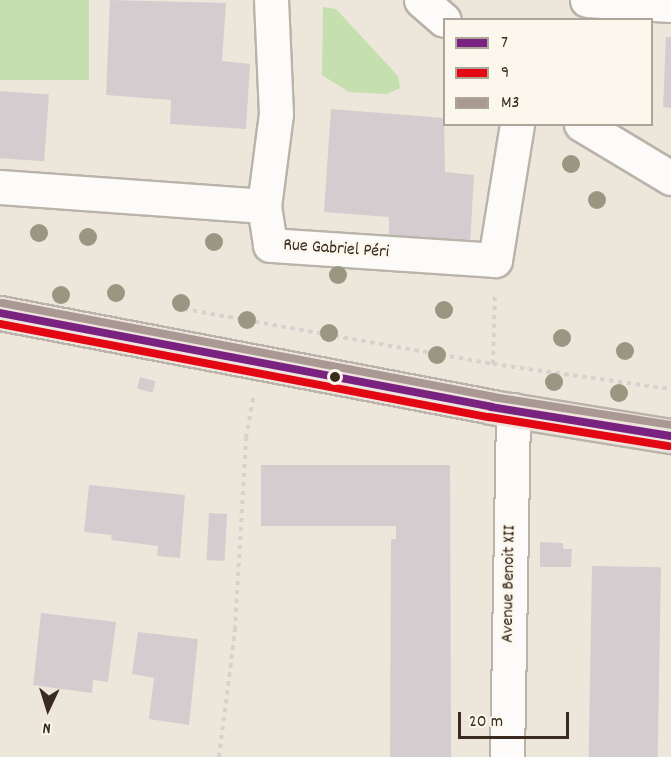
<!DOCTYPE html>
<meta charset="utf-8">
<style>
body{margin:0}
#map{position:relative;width:671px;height:757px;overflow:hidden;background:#ede6da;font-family:Dekko,sans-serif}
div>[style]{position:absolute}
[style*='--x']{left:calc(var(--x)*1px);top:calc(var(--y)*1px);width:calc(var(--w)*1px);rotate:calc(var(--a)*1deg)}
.green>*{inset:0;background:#c5dfae;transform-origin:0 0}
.building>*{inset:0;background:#d4cdd0;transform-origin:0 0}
.path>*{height:4px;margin-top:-2px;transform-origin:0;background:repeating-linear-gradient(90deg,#d6d3cf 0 4.5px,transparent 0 9px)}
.roads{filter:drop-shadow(2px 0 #b9b3aa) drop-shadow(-2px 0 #b9b3aa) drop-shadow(0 2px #b9b3aa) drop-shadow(0 -2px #b9b3aa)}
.minor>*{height:33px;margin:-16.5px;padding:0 16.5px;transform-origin:16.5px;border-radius:16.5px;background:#fcfbf9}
.major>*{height:33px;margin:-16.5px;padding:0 16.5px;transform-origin:16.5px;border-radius:16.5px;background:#ede5dd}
.bus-1>*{height:8px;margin:-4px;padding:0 4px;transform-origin:4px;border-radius:4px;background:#7a227f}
.bus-2>*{height:8px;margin:-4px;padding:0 4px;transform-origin:4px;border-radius:4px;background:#e30613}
.bus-3>*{height:8px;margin:-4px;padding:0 4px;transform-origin:4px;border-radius:4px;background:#aa9893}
.trees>*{width:18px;height:18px;margin:-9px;border-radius:50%;background:#999781}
.dots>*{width:16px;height:16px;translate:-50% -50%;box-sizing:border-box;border:3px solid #fbf7ec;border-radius:50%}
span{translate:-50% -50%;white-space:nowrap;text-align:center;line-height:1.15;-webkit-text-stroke:5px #fbf7ec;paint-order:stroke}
.street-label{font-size:18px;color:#3b2a1e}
.legend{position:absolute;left:443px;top:18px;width:210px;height:108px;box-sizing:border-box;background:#fbf7ec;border:2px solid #aea59a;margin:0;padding:8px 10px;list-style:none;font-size:18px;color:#3b2a1e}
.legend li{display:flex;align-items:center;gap:12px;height:30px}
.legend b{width:30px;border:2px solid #aea59a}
.north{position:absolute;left:18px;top:679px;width:60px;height:60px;-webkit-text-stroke:4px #fbf7ec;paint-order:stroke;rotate:184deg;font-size:16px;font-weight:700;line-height:24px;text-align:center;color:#3b2a1e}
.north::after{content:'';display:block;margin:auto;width:21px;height:27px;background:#3b2a1e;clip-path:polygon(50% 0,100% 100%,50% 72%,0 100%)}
.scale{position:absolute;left:458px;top:712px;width:111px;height:27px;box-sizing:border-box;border:3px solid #3b2a1e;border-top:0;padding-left:8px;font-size:18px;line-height:21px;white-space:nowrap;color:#3b2a1e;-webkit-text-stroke:4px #fbf7ec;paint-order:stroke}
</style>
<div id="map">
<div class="green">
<i style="left:0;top:0;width:89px;height:80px"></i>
<i style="clip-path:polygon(323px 7px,336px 9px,398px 76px,400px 88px,387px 94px,349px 92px,322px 75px)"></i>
</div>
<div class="building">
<i style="clip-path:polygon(110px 0,226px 3px,222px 61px,250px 64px,246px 129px,170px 124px,171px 100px,106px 95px)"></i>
<i style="clip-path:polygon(666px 37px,671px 37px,671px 108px,663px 107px)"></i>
<i style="left:0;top:91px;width:49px;height:67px;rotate:4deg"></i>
<i style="clip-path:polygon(331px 109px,444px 118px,445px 172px,474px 175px,470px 246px,389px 240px,389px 217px,324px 212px)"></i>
<i style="left:140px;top:377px;width:16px;height:12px;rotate:15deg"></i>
<i style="clip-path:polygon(261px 465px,450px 465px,451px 757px,390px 757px,391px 539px,396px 539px,396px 526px,261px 526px)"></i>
<i style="clip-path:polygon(89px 485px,185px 495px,180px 558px,157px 556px,158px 546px,111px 540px,112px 535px,84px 532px)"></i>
<i style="left:209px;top:513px;width:18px;height:47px;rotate:3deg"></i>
<i style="clip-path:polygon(540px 542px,563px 543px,563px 549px,572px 549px,571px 567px,540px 567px)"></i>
<i style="left:592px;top:566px;width:69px;height:191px;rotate:1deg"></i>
<i style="clip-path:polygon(41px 613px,116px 622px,108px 682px,93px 680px,92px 693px,33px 685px)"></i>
<i style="clip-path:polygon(138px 632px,198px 639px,189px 725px,149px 719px,154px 678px,132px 674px)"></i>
</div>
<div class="path">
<i style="--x:184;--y:309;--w:314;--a:10.1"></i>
<i style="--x:493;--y:364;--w:180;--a:8"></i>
<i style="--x:493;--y:364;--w:70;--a:-88.4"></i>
<i style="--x:219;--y:757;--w:128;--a:-82.8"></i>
<i style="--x:235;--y:630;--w:192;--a:-86.7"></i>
<i style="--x:246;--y:438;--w:41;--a:-80.1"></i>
</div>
<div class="roads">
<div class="minor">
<i style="--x:421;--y:0;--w:30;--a:41"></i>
<i style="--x:587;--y:0;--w:84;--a:3.4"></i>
<i style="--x:581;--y:124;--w:105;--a:31"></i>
<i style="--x:0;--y:187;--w:265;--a:4.1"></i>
<i style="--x:264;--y:206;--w:39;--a:81"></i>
<i style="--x:270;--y:245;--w:225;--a:3.8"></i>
<i style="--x:495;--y:260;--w:138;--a:-80.8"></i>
<i style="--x:264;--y:206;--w:93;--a:-82.6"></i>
<i style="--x:276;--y:114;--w:114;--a:-92.5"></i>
<i style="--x:507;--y:757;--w:347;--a:-89"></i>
</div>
<div class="major">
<i style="--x:0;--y:313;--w:500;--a:10.8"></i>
<i style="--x:491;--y:407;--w:182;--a:9.2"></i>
</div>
</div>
<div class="bus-1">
<i style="--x:0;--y:313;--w:500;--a:10.8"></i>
<i style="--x:491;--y:407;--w:182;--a:9.2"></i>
</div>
<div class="bus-2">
<i style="--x:0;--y:324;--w:498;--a:10.8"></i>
<i style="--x:489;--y:417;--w:182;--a:9.2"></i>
</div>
<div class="bus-3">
<i style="--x:2;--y:303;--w:500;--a:10.8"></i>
<i style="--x:493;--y:397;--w:180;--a:8.9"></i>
</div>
<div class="trees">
<i style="left:571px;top:164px"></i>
<i style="left:597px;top:200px"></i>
<i style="left:39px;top:233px"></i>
<i style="left:88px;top:237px"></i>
<i style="left:214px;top:242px"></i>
<i style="left:338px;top:275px"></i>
<i style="left:116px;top:293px"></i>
<i style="left:61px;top:295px"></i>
<i style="left:181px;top:303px"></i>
<i style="left:444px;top:310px"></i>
<i style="left:247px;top:320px"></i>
<i style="left:329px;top:333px"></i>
<i style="left:562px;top:338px"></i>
<i style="left:625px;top:351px"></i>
<i style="left:437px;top:355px"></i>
<i style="left:554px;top:382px"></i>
<i style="left:619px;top:393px"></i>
</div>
<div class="dots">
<i style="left:335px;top:377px;background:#3b2a1e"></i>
</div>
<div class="street-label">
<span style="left:336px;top:250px;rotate:4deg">Rue Gabriel Péri</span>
<span style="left:510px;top:584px;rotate:-89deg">Avenue Benoit XII</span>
</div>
<ul class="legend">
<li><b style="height:8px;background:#7a227f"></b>7</li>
<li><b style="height:8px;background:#e30613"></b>9</li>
<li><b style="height:8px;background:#aa9893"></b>M3</li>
</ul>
<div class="north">N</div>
<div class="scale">20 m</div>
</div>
